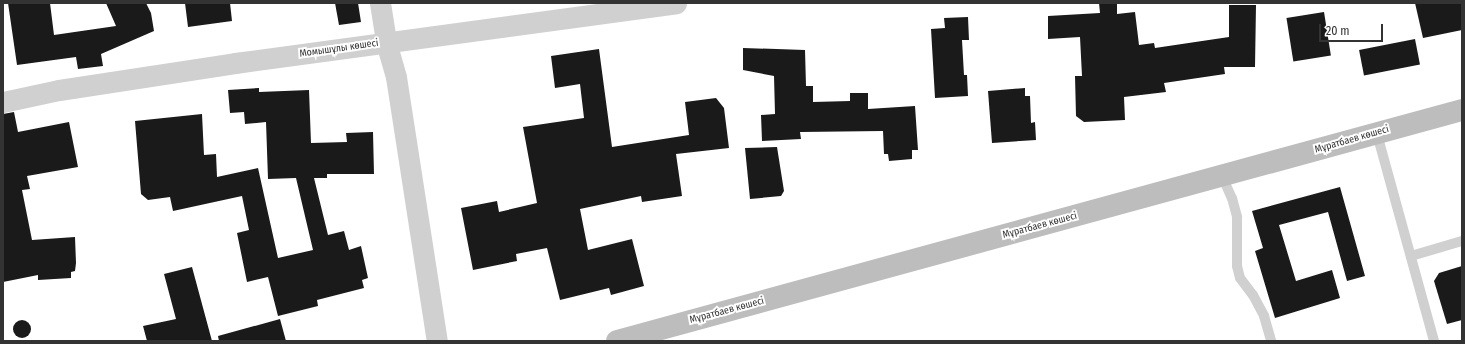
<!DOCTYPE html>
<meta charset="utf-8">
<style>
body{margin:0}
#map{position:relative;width:1465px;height:344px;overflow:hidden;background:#fff;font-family:"Fira Sans Condensed",sans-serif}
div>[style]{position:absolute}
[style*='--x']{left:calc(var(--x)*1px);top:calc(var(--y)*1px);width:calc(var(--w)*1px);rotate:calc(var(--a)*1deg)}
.building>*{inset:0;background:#1a1a1a;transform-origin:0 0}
.round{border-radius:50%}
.lane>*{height:10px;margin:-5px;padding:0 5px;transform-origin:5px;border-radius:5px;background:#d0d0d0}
.street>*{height:21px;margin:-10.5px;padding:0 10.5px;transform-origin:10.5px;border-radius:10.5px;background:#d0d0d0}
.secondary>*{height:22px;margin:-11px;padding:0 11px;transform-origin:11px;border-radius:11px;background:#bdbdbd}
span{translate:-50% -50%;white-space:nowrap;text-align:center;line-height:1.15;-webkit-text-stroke:4px #fff;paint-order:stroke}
.street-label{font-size:10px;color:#333}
.frame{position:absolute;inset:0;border:4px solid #333;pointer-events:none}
.scale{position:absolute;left:1319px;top:24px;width:64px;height:18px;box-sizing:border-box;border:2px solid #333;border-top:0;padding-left:5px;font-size:12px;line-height:14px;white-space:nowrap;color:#333;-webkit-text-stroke:3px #fff;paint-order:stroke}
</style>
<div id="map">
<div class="building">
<i style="clip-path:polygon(8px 3px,50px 3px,54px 35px,116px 26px,106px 3px,146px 3px,151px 13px,154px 31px,101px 54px,103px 66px,78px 69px,76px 57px,17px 65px)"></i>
<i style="clip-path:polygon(185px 3px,230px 3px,232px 21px,188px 27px)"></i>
<i style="clip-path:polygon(335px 3px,358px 3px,361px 22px,339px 25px)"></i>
<i style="clip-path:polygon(1099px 3px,1117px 3px,1117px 14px,1135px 12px,1139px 45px,1154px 43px,1155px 48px,1229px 37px,1229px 5px,1256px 5px,1255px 67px,1224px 67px,1225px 74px,1164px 83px,1166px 92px,1124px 97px,1125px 120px,1084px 122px,1076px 116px,1075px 76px,1082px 76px,1080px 37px,1048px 39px,1048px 16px,1100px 13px)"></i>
<i style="clip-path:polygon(1415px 3px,1462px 3px,1462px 30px,1423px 38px)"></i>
<i style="left:1324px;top:12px;width:44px;height:38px;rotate:81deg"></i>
<i style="clip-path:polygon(968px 17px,969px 40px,962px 40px,964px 75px,967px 75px,968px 96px,935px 98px,931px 29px,945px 28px,944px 18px)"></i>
<i style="left:1415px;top:39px;width:26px;height:57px;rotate:79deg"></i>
<i style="clip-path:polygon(743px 48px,805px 50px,806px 86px,813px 86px,813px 102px,850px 101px,850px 93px,868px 93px,868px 109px,915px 106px,918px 150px,912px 150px,912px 159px,889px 161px,888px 154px,884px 154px,883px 131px,800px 132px,801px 139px,762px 141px,761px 115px,775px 114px,774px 76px,743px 70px)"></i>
<i style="clip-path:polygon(599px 49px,612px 147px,689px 135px,685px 102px,716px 98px,724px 108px,729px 148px,676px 154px,682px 196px,642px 202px,641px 196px,580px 209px,588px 250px,632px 239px,644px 286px,611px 295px,609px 288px,560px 300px,547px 248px,516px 254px,517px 261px,473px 270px,461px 208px,497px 201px,499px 212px,537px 203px,523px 127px,584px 118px,580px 84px,555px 88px,551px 56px)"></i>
<i style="clip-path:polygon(259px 88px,259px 92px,309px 90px,311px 143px,347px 142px,346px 133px,373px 132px,374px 174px,327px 174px,327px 178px,314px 178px,328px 235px,344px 231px,349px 250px,361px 246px,368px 278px,362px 280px,364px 288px,317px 300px,318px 306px,278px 316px,268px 277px,247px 282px,237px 233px,249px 230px,242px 196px,173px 211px,170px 197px,148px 200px,141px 194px,135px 121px,202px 114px,204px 155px,216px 154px,217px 177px,258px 168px,278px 258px,313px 250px,296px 178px,268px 179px,266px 122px,245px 124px,244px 112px,230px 113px,228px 90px)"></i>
<i style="clip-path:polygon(1025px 88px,1025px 96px,1030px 96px,1031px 123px,1035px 122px,1036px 140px,992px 143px,988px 91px)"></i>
<i style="clip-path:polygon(14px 112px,18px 132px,69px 122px,78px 167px,27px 176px,30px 189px,22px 190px,32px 240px,75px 237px,76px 263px,75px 271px,71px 272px,71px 278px,38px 280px,38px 275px,3px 282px,3px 114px)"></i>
<i style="clip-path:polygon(777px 147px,784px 191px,781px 196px,750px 199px,745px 148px)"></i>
<i style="clip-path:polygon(1340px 187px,1365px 276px,1347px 281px,1328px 212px,1279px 225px,1296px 281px,1332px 270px,1340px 298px,1275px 318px,1255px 251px,1263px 248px,1252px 211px)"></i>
<i style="clip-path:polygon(1462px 266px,1462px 320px,1447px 324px,1434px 281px,1439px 273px)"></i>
<i style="clip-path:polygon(192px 267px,212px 341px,147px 341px,143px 326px,176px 319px,164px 274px)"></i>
<i style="clip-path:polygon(280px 319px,286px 341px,219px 341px,218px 336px)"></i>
<i class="round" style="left:13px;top:320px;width:18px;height:18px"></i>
</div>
<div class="lane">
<i style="--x:1377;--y:134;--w:215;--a:74.6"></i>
<i style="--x:1222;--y:176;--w:24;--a:66"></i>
<i style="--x:1232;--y:198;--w:20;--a:75"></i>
<i style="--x:1237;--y:217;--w:49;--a:90"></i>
<i style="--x:1237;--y:266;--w:12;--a:76"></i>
<i style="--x:1240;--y:278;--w:21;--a:53"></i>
<i style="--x:1253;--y:295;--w:24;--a:62"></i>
<i style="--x:1264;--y:316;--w:26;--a:74"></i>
<i style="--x:1411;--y:256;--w:53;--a:-16.4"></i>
</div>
<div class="street">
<i style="--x:380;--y:3;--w:39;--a:81"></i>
<i style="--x:386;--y:42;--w:36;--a:74"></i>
<i style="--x:396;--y:77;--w:267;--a:81.2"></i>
<i style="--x:3;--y:102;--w:57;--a:-12.1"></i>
<i style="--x:59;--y:90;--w:178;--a:-8.7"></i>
<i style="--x:235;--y:63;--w:445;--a:-7.7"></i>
</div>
<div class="secondary">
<i style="--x:617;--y:341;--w:876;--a:-15.29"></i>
</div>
<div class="street-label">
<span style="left:339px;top:49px;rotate:-8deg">Момышұлы көшесі</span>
<span style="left:1352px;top:140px;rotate:-16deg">Мұратбаев көшесі</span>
<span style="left:1040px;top:226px;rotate:-15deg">Мұратбаев көшесі</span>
<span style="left:727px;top:311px;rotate:-15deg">Мұратбаев көшесі</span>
</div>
<div class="frame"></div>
<div class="scale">20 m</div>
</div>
